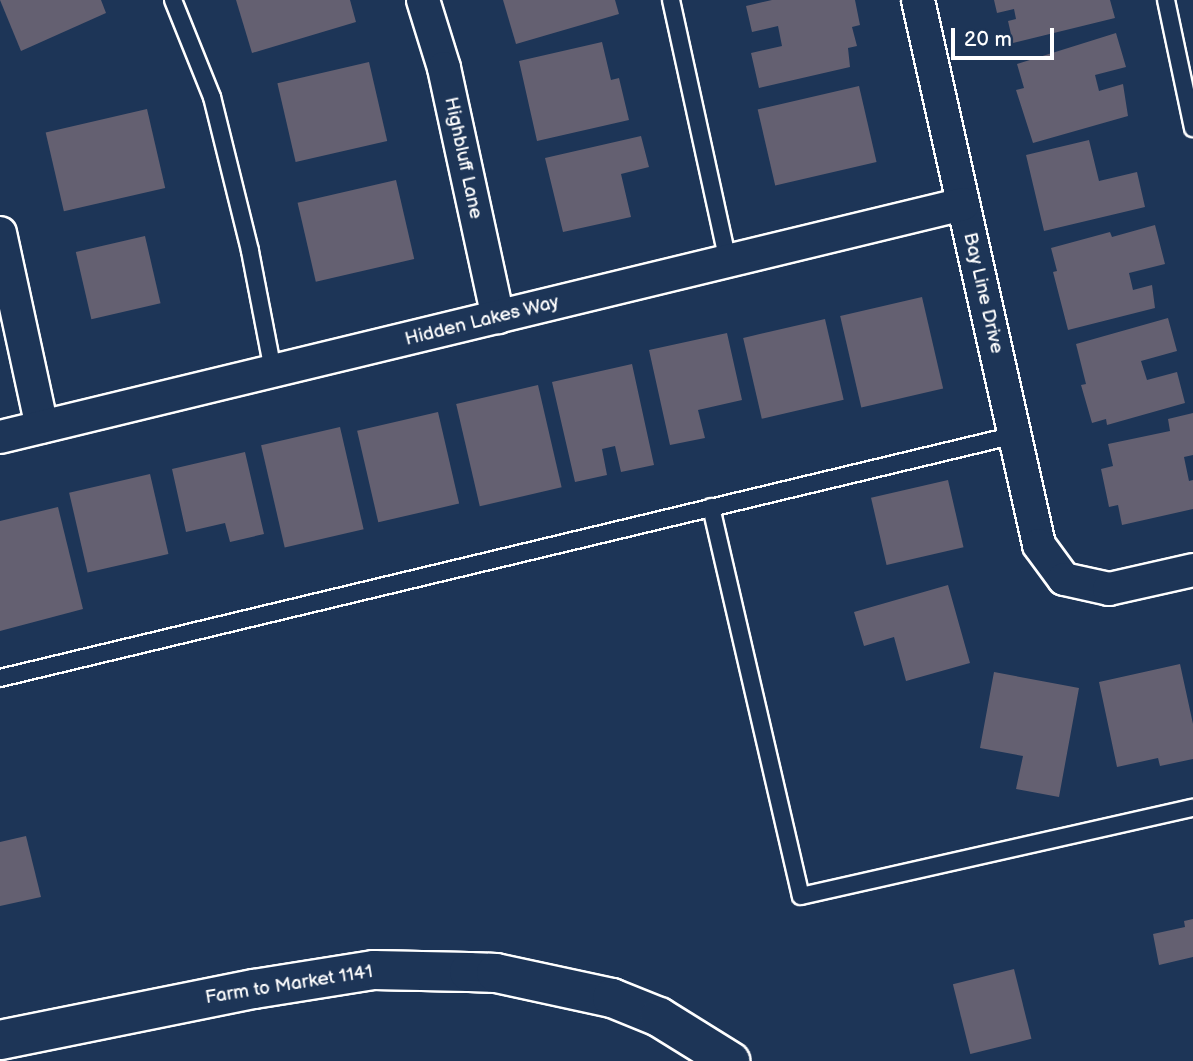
<!DOCTYPE html>
<style>
body{margin:0}
#map{position:relative;width:1193px;height:1061px;overflow:hidden;background:#1d3557;font-family:"Balsamiq Sans",sans-serif}
div>[style]{position:absolute}
[style*='--x']{left:calc(var(--x)*1px);top:calc(var(--y)*1px);width:calc(var(--w)*1px);rotate:calc(var(--a)*1deg)}
.building>*{inset:0;background:#646071;transform-origin:0 0}
.roads{filter:drop-shadow(2px 0 #fff) drop-shadow(-2px 0 #fff) drop-shadow(0 2px #fff) drop-shadow(0 -2px #fff)}
.lane>*{height:16px;margin:-8px;padding:0 8px;transform-origin:8px;border-radius:8px;background:#1d3557}
.street>*{height:32px;margin:-16px;padding:0 16px;transform-origin:16px;border-radius:16px;background:#1d3557}
.secondary>*{height:38px;margin:-19px;padding:0 19px;transform-origin:19px;border-radius:19px;background:#1d3557}
span{translate:-50% -50%;white-space:nowrap;text-align:center;line-height:1.15;-webkit-text-stroke:6px #1d3557;paint-order:stroke}
.street-label{font-size:19px;color:#fff}
.scale{position:absolute;left:951px;top:28px;width:103px;height:32px;box-sizing:border-box;border:4px solid #fff;border-top:0;padding-left:9px;font-size:21px;line-height:24px;white-space:nowrap;color:#fff;-webkit-text-stroke:5px #1d3557;paint-order:stroke}
</style>
<div id="map">
<div class="building">
<i style="clip-path:polygon(0 0,101px 0,106px 13px,21px 51px)"></i>
<i style="clip-path:polygon(236px 0,350px 0,356px 22px,252px 53px)"></i>
<i style="clip-path:polygon(503px 0,615px 0,619px 14px,516px 44px)"></i>
<i style="clip-path:polygon(772px 0,855px 0,860px 25px,852px 27px,857px 46px,848px 48px,850px 67px,759px 88px,751px 53px,782px 46px,778px 26px,752px 32px,746px 6px)"></i>
<i style="clip-path:polygon(994px 0,1110px 0,1115px 18px,1013px 43px,1008px 21px,1016px 19px,1014px 9px,997px 13px)"></i>
<i style="clip-path:polygon(1116px 33px,1126px 67px,1095px 75px,1099px 91px,1123px 84px,1128px 116px,1033px 143px,1016px 90px,1024px 88px,1017px 64px)"></i>
<i style="clip-path:polygon(602px 42px,611px 80px,619px 78px,629px 120px,537px 141px,519px 61px)"></i>
<i style="left:369px;top:62px;width:81px;height:94px;rotate:77deg"></i>
<i style="left:859px;top:86px;width:78px;height:104px;rotate:77deg"></i>
<i style="left:147px;top:109px;width:81px;height:104px;rotate:77deg"></i>
<i style="clip-path:polygon(641px 136px,649px 167px,621px 174px,631px 217px,563px 232px,545px 158px)"></i>
<i style="clip-path:polygon(1089px 140px,1099px 181px,1137px 172px,1145px 207px,1044px 231px,1026px 155px)"></i>
<i style="left:396px;top:180px;width:81px;height:101px;rotate:77deg"></i>
<i style="clip-path:polygon(1155px 225px,1165px 264px,1129px 273px,1133px 290px,1152px 285px,1155px 308px,1068px 330px,1053px 272px,1057px 271px,1051px 248px,1110px 232px,1112px 237px)"></i>
<i style="left:145px;top:236px;width:69px;height:71px;rotate:77deg"></i>
<i style="left:922px;top:297px;width:94px;height:84px;rotate:77deg"></i>
<i style="clip-path:polygon(1168px 318px,1177px 351px,1141px 361px,1147px 380px,1177px 372px,1185px 403px,1107px 425px,1106px 419px,1092px 423px,1081px 385px,1086px 384px,1076px 344px)"></i>
<i style="left:825px;top:319px;width:83px;height:84px;rotate:77deg"></i>
<i style="clip-path:polygon(727px 333px,742px 400px,698px 410px,705px 438px,670px 445px,649px 350px)"></i>
<i style="clip-path:polygon(632px 364px,654px 465px,621px 472px,615px 446px,602px 449px,607px 475px,575px 482px,552px 382px)"></i>
<i style="left:538px;top:385px;width:105px;height:84px;rotate:77deg"></i>
<i style="left:438px;top:412px;width:94px;height:83px;rotate:77deg"></i>
<i style="clip-path:polygon(1193px 413px,1193px 455px,1184px 457px,1189px 481px,1193px 480px,1193px 509px,1122px 525px,1118px 505px,1109px 507px,1101px 469px,1113px 466px,1108px 444px,1170px 431px,1168px 419px)"></i>
<i style="left:340px;top:427px;width:105px;height:81px;rotate:77deg"></i>
<i style="clip-path:polygon(245px 452px,264px 534px,230px 542px,225px 523px,186px 532px,172px 469px)"></i>
<i style="left:150px;top:474px;width:82px;height:83px;rotate:77deg"></i>
<i style="left:948px;top:480px;width:69px;height:79px;rotate:77deg"></i>
<i style="clip-path:polygon(58px 507px,83px 609px,0 631px,0 521px)"></i>
<i style="clip-path:polygon(948px 585px,970px 663px,906px 681px,894px 637px,864px 646px,854px 612px)"></i>
<i style="clip-path:polygon(1180px 664px,1193px 724px,1193px 759px,1160px 766px,1158px 758px,1117px 767px,1099px 682px)"></i>
<i style="clip-path:polygon(994px 672px,1079px 688px,1059px 797px,1016px 789px,1023px 756px,980px 748px)"></i>
<i style="clip-path:polygon(26px 836px,41px 897px,0 906px,0 842px)"></i>
<i style="clip-path:polygon(1193px 919px,1193px 957px,1159px 965px,1153px 934px,1185px 927px,1184px 921px)"></i>
<i style="left:1014px;top:969px;width:72px;height:63px;rotate:76deg"></i>
</div>
<div class="roads">
<div class="lane">
<i style="--x:173;--y:0;--w:105;--a:68.1"></i>
<i style="--x:212;--y:97;--w:159;--a:76.1"></i>
<i style="--x:250;--y:251;--w:122;--a:79.1"></i>
<i style="--x:671;--y:0;--w:267;--a:77.7"></i>
<i style="--x:1166;--y:0;--w:131;--a:78.1"></i>
<i style="--x:711;--y:507;--w:399;--a:77"></i>
<i style="--x:801;--y:896;--w:402;--a:-12.7"></i>
<i style="--x:0;--y:678;--w:1044;--a:-13.46"></i>
</div>
<div class="street">
<i style="--x:423;--y:0;--w:71;--a:72.8"></i>
<i style="--x:444;--y:68;--w:255;--a:77.8"></i>
<i style="--x:918;--y:0;--w:558;--a:77.48"></i>
<i style="--x:1039;--y:545;--w:42;--a:53.7"></i>
<i style="--x:1064;--y:579;--w:46;--a:12.5"></i>
<i style="--x:1109;--y:589;--w:86;--a:-12.7"></i>
<i style="--x:0;--y:233;--w:198;--a:77.8"></i>
<i style="--x:0;--y:437;--w:991;--a:-13.6"></i>
</div>
<div class="secondary">
<i style="--x:0;--y:1040;--w:259;--a:-11.4"></i>
<i style="--x:254;--y:989;--w:121;--a:-9"></i>
<i style="--x:374;--y:970;--w:95;--a:1.2"></i>
<i style="--x:469;--y:972;--w:27;--a:2"></i>
<i style="--x:496;--y:973;--w:119;--a:12.2"></i>
<i style="--x:612;--y:998;--w:51;--a:22"></i>
<i style="--x:659;--y:1017;--w:84;--a:31.8"></i>
</div>
</div>
<div class="street-label">
<span style="left:463px;top:158px;rotate:78deg">Highbluff Lane</span>
<span style="left:983px;top:293px;rotate:77deg">Bay Line Drive</span>
<span style="left:482px;top:321px;rotate:-14deg">Hidden Lakes Way</span>
<span style="left:289px;top:985px;rotate:-9deg">Farm to Market 1141</span>
</div>
<div class="scale">20 m</div>
</div>
